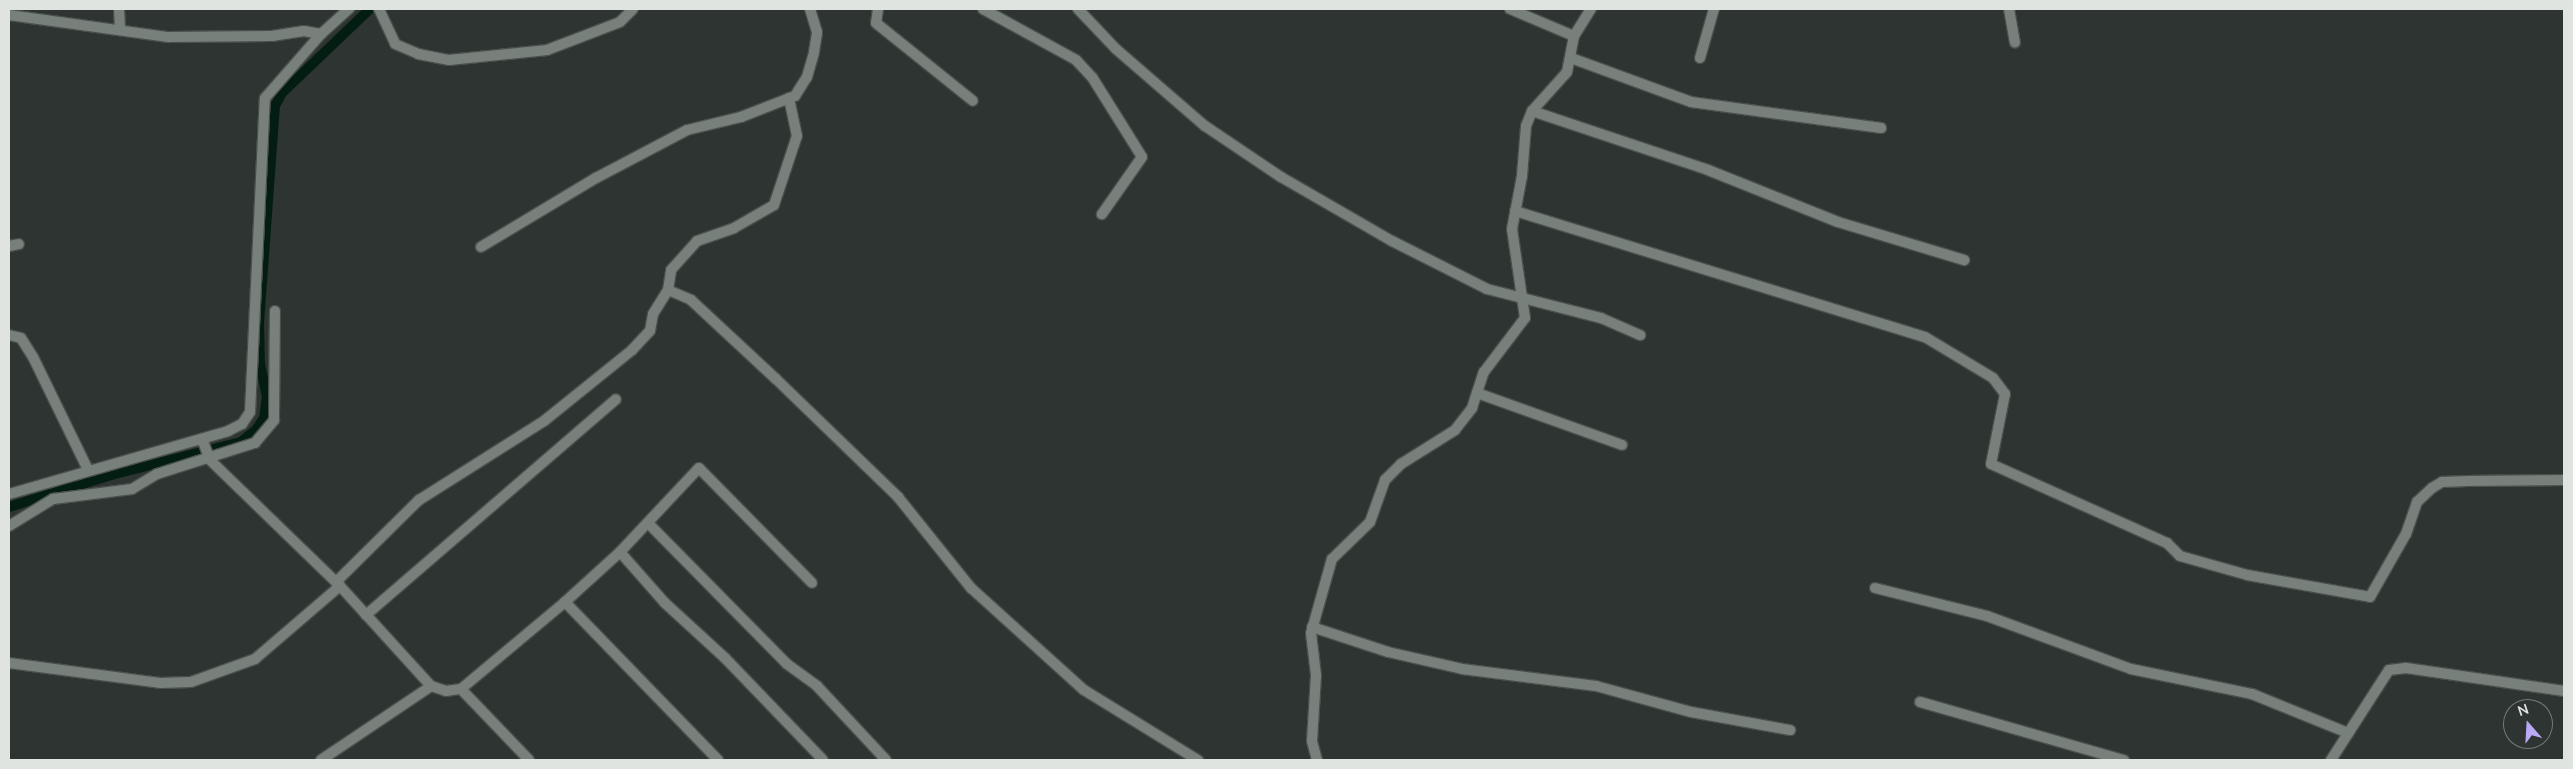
<!DOCTYPE html>
<style>
body{margin:0}
#map{position:relative;width:2573px;height:769px;overflow:hidden;background:#2d3431;font-family:"Nunito Sans",sans-serif}
div>[style]{position:absolute}
[style*='--x']{left:calc(var(--x)*1px);top:calc(var(--y)*1px);width:calc(var(--w)*1px);rotate:calc(var(--a)*1deg)}
.canal>*{height:10px;margin:-5px;padding:0 5px;transform-origin:5px;border-radius:5px;background:#041d12}
.roads{filter:drop-shadow(1px 0 #4a504c) drop-shadow(-1px 0 #4a504c) drop-shadow(0 1px #4a504c) drop-shadow(0 -1px #4a504c)}
.minor>*{height:10px;margin:-5px;padding:0 5px;transform-origin:5px;border-radius:5px;background:#78807c}
span{translate:-50% -50%;white-space:nowrap;text-align:center;line-height:1.15;-webkit-text-stroke:5px #2d3431;paint-order:stroke}
.frame{position:absolute;inset:0;border:10px solid #dfe4e1;pointer-events:none}
.north{position:absolute;left:2503px;top:699px;width:50px;height:50px;box-sizing:border-box;background:#2d3431;border:1px solid #747a77;border-radius:50%;rotate:341deg;font-size:14px;font-weight:700;line-height:20px;text-align:center;color:#dfe4e1}
.north::after{content:'';display:block;margin:auto;width:18px;height:22px;background:#baaaf6;clip-path:polygon(50% 0,100% 100%,50% 72%,0 100%)}
</style>
<div id="map">
<div class="canal">
<i style="--x:9;--y:507;--w:107;--a:-17.4"></i>
<i style="--x:111;--y:475;--w:134;--a:-14.2"></i>
<i style="--x:241;--y:442;--w:19;--a:-39"></i>
<i style="--x:256;--y:430;--w:14;--a:-56"></i>
<i style="--x:264;--y:418;--w:21;--a:-82"></i>
<i style="--x:267;--y:397;--w:34;--a:-102"></i>
<i style="--x:260;--y:364;--w:41;--a:-91.4"></i>
<i style="--x:259;--y:323;--w:218;--a:-85.8"></i>
<i style="--x:275;--y:106;--w:15;--a:-62"></i>
<i style="--x:282;--y:93;--w:122;--a:-43.7"></i>
</div>
<div class="roads">
<div class="minor">
<i style="--x:119;--y:9;--w:20;--a:87"></i>
<i style="--x:379;--y:9;--w:38;--a:65"></i>
<i style="--x:395;--y:44;--w:25;--a:23"></i>
<i style="--x:418;--y:54;--w:32;--a:11"></i>
<i style="--x:449;--y:60;--w:99;--a:-5.8"></i>
<i style="--x:547;--y:50;--w:78;--a:-21"></i>
<i style="--x:620;--y:22;--w:18;--a:-45"></i>
<i style="--x:878;--y:9;--w:14;--a:98"></i>
<i style="--x:876;--y:23;--w:124;--a:38.8"></i>
<i style="--x:983;--y:9;--w:106;--a:28.7"></i>
<i style="--x:1076;--y:60;--w:23;--a:47"></i>
<i style="--x:1092;--y:77;--w:94;--a:58"></i>
<i style="--x:1142;--y:157;--w:70;--a:125.1"></i>
<i style="--x:1078;--y:9;--w:55;--a:46.5"></i>
<i style="--x:1116;--y:49;--w:118;--a:40.9"></i>
<i style="--x:1205;--y:126;--w:92;--a:33.9"></i>
<i style="--x:1281;--y:177;--w:128;--a:30"></i>
<i style="--x:1392;--y:241;--w:106;--a:26.8"></i>
<i style="--x:1487;--y:289;--w:118;--a:14.3"></i>
<i style="--x:1601;--y:318;--w:43;--a:23.6"></i>
<i style="--x:1510;--y:9;--w:69;--a:22.9"></i>
<i style="--x:2009;--y:9;--w:34;--a:80"></i>
<i style="--x:9;--y:15;--w:161;--a:7.9"></i>
<i style="--x:168;--y:37;--w:104;--a:-0.6"></i>
<i style="--x:272;--y:36;--w:32;--a:-9"></i>
<i style="--x:304;--y:31;--w:17;--a:10"></i>
<i style="--x:1571;--y:58;--w:128;--a:20.1"></i>
<i style="--x:1691;--y:102;--w:192;--a:7.8"></i>
<i style="--x:1700;--y:58;--w:51;--a:-74.1"></i>
<i style="--x:1532;--y:111;--w:186;--a:18.5"></i>
<i style="--x:1708;--y:170;--w:140;--a:21.8"></i>
<i style="--x:1838;--y:222;--w:132;--a:16.8"></i>
<i style="--x:1515;--y:211;--w:429;--a:17.1"></i>
<i style="--x:1925;--y:337;--w:79;--a:31.1"></i>
<i style="--x:1993;--y:378;--w:20;--a:53"></i>
<i style="--x:2005;--y:394;--w:71;--a:101.3"></i>
<i style="--x:1991;--y:464;--w:193;--a:24.2"></i>
<i style="--x:2167;--y:543;--w:18;--a:45"></i>
<i style="--x:2180;--y:556;--w:70;--a:15.8"></i>
<i style="--x:2247;--y:575;--w:125;--a:10.1"></i>
<i style="--x:2370;--y:597;--w:73;--a:-60.3"></i>
<i style="--x:2406;--y:534;--w:34;--a:-71"></i>
<i style="--x:2417;--y:502;--w:21;--a:-43"></i>
<i style="--x:2432;--y:488;--w:12;--a:-31"></i>
<i style="--x:2442;--y:482;--w:26;--a:-2"></i>
<i style="--x:2468;--y:481;--w:96;--a:-0.6"></i>
<i style="--x:9;--y:246;--w:10;--a:-11"></i>
<i style="--x:481;--y:247;--w:134;--a:-31"></i>
<i style="--x:596;--y:178;--w:103;--a:-27.8"></i>
<i style="--x:687;--y:130;--w:56;--a:-13.5"></i>
<i style="--x:741;--y:117;--w:58;--a:-21.3"></i>
<i style="--x:795;--y:96;--w:22;--a:-58"></i>
<i style="--x:807;--y:77;--w:26;--a:-74"></i>
<i style="--x:814;--y:52;--w:20;--a:-81"></i>
<i style="--x:817;--y:32;--w:24;--a:-107"></i>
<i style="--x:668;--y:290;--w:25;--a:23"></i>
<i style="--x:691;--y:300;--w:116;--a:42.9"></i>
<i style="--x:776;--y:379;--w:170;--a:44"></i>
<i style="--x:898;--y:497;--w:117;--a:51.3"></i>
<i style="--x:971;--y:588;--w:152;--a:42.1"></i>
<i style="--x:1084;--y:690;--w:134;--a:31.6"></i>
<i style="--x:9;--y:335;--w:12;--a:14"></i>
<i style="--x:21;--y:338;--w:22;--a:58"></i>
<i style="--x:33;--y:357;--w:126;--a:64"></i>
<i style="--x:1477;--y:393;--w:154;--a:19.7"></i>
<i style="--x:202;--y:439;--w:22;--a:69"></i>
<i style="--x:210;--y:460;--w:181;--a:44.1"></i>
<i style="--x:340;--y:586;--w:135;--a:47.7"></i>
<i style="--x:431;--y:686;--w:16;--a:18"></i>
<i style="--x:446;--y:691;--w:15;--a:-8"></i>
<i style="--x:461;--y:689;--w:136;--a:-39.9"></i>
<i style="--x:565;--y:602;--w:74;--a:-42.3"></i>
<i style="--x:620;--y:552;--w:115;--a:-46.8"></i>
<i style="--x:699;--y:468;--w:161;--a:45.5"></i>
<i style="--x:9;--y:494;--w:228;--a:-16"></i>
<i style="--x:228;--y:431;--w:16;--a:-27"></i>
<i style="--x:242;--y:424;--w:14;--a:-56"></i>
<i style="--x:250;--y:412;--w:314;--a:-87.3"></i>
<i style="--x:265;--y:98;--w:85;--a:-48.8"></i>
<i style="--x:321;--y:34;--w:38;--a:-42"></i>
<i style="--x:648;--y:523;--w:198;--a:45.4"></i>
<i style="--x:787;--y:664;--w:37;--a:36"></i>
<i style="--x:817;--y:686;--w:101;--a:47"></i>
<i style="--x:9;--y:526;--w:52;--a:-31.5"></i>
<i style="--x:53;--y:499;--w:80;--a:-7.2"></i>
<i style="--x:132;--y:489;--w:29;--a:-31"></i>
<i style="--x:157;--y:474;--w:103;--a:-17.6"></i>
<i style="--x:255;--y:443;--w:30;--a:-50"></i>
<i style="--x:274;--y:420;--w:109;--a:-89.5"></i>
<i style="--x:620;--y:552;--w:68;--a:48.6"></i>
<i style="--x:665;--y:603;--w:81;--a:42.5"></i>
<i style="--x:725;--y:658;--w:141;--a:46.1"></i>
<i style="--x:336;--y:582;--w:117;--a:-44.7"></i>
<i style="--x:419;--y:500;--w:148;--a:-32.3"></i>
<i style="--x:544;--y:421;--w:113;--a:-38.9"></i>
<i style="--x:632;--y:350;--w:26;--a:-47"></i>
<i style="--x:650;--y:331;--w:17;--a:-80"></i>
<i style="--x:653;--y:314;--w:28;--a:-58"></i>
<i style="--x:668;--y:290;--w:20;--a:-81"></i>
<i style="--x:671;--y:270;--w:39;--a:-48"></i>
<i style="--x:697;--y:241;--w:39;--a:-19"></i>
<i style="--x:734;--y:228;--w:46;--a:-29.9"></i>
<i style="--x:774;--y:205;--w:73;--a:-71.6"></i>
<i style="--x:797;--y:136;--w:39;--a:-102"></i>
<i style="--x:1875;--y:588;--w:115;--a:14"></i>
<i style="--x:1987;--y:616;--w:153;--a:20.2"></i>
<i style="--x:2131;--y:669;--w:124;--a:11.7"></i>
<i style="--x:2252;--y:694;--w:104;--a:22.1"></i>
<i style="--x:565;--y:602;--w:220;--a:45.9"></i>
<i style="--x:366;--y:615;--w:330;--a:-40.8"></i>
<i style="--x:1312;--y:627;--w:80;--a:18.2"></i>
<i style="--x:1388;--y:652;--w:76;--a:12.9"></i>
<i style="--x:1462;--y:669;--w:135;--a:7.2"></i>
<i style="--x:1596;--y:686;--w:98;--a:15.3"></i>
<i style="--x:1691;--y:712;--w:101;--a:10.3"></i>
<i style="--x:9;--y:663;--w:152;--a:7.5"></i>
<i style="--x:160;--y:683;--w:31;--a:-2"></i>
<i style="--x:191;--y:682;--w:68;--a:-19.8"></i>
<i style="--x:255;--y:659;--w:112;--a:-40.7"></i>
<i style="--x:461;--y:689;--w:98;--a:46.2"></i>
<i style="--x:1920;--y:702;--w:212;--a:15.9"></i>
<i style="--x:321;--y:760;--w:133;--a:-33.9"></i>
<i style="--x:1317;--y:760;--w:20;--a:-105"></i>
<i style="--x:1312;--y:741;--w:66;--a:-86.5"></i>
<i style="--x:1316;--y:675;--w:42;--a:-96.8"></i>
<i style="--x:1311;--y:633;--w:77;--a:-74.2"></i>
<i style="--x:1332;--y:559;--w:53;--a:-44.2"></i>
<i style="--x:1370;--y:522;--w:45;--a:-70.3"></i>
<i style="--x:1385;--y:480;--w:23;--a:-45"></i>
<i style="--x:1401;--y:464;--w:64;--a:-32.2"></i>
<i style="--x:1455;--y:430;--w:28;--a:-52"></i>
<i style="--x:1472;--y:408;--w:38;--a:-72"></i>
<i style="--x:1484;--y:372;--w:68;--a:-52.8"></i>
<i style="--x:1525;--y:318;--w:90;--a:-98.3"></i>
<i style="--x:1512;--y:229;--w:54;--a:-79.3"></i>
<i style="--x:1522;--y:176;--w:50;--a:-85.4"></i>
<i style="--x:1526;--y:126;--w:16;--a:-68"></i>
<i style="--x:1532;--y:111;--w:52;--a:-48.1"></i>
<i style="--x:1567;--y:72;--w:37;--a:-79"></i>
<i style="--x:1574;--y:36;--w:32;--a:-58"></i>
<i style="--x:2331;--y:760;--w:107;--a:-57.2"></i>
<i style="--x:2389;--y:670;--w:17;--a:-7"></i>
<i style="--x:2406;--y:668;--w:160;--a:8.3"></i>
</div>
</div>
<div class="frame"></div>
<div class="north">N</div>
</div>
